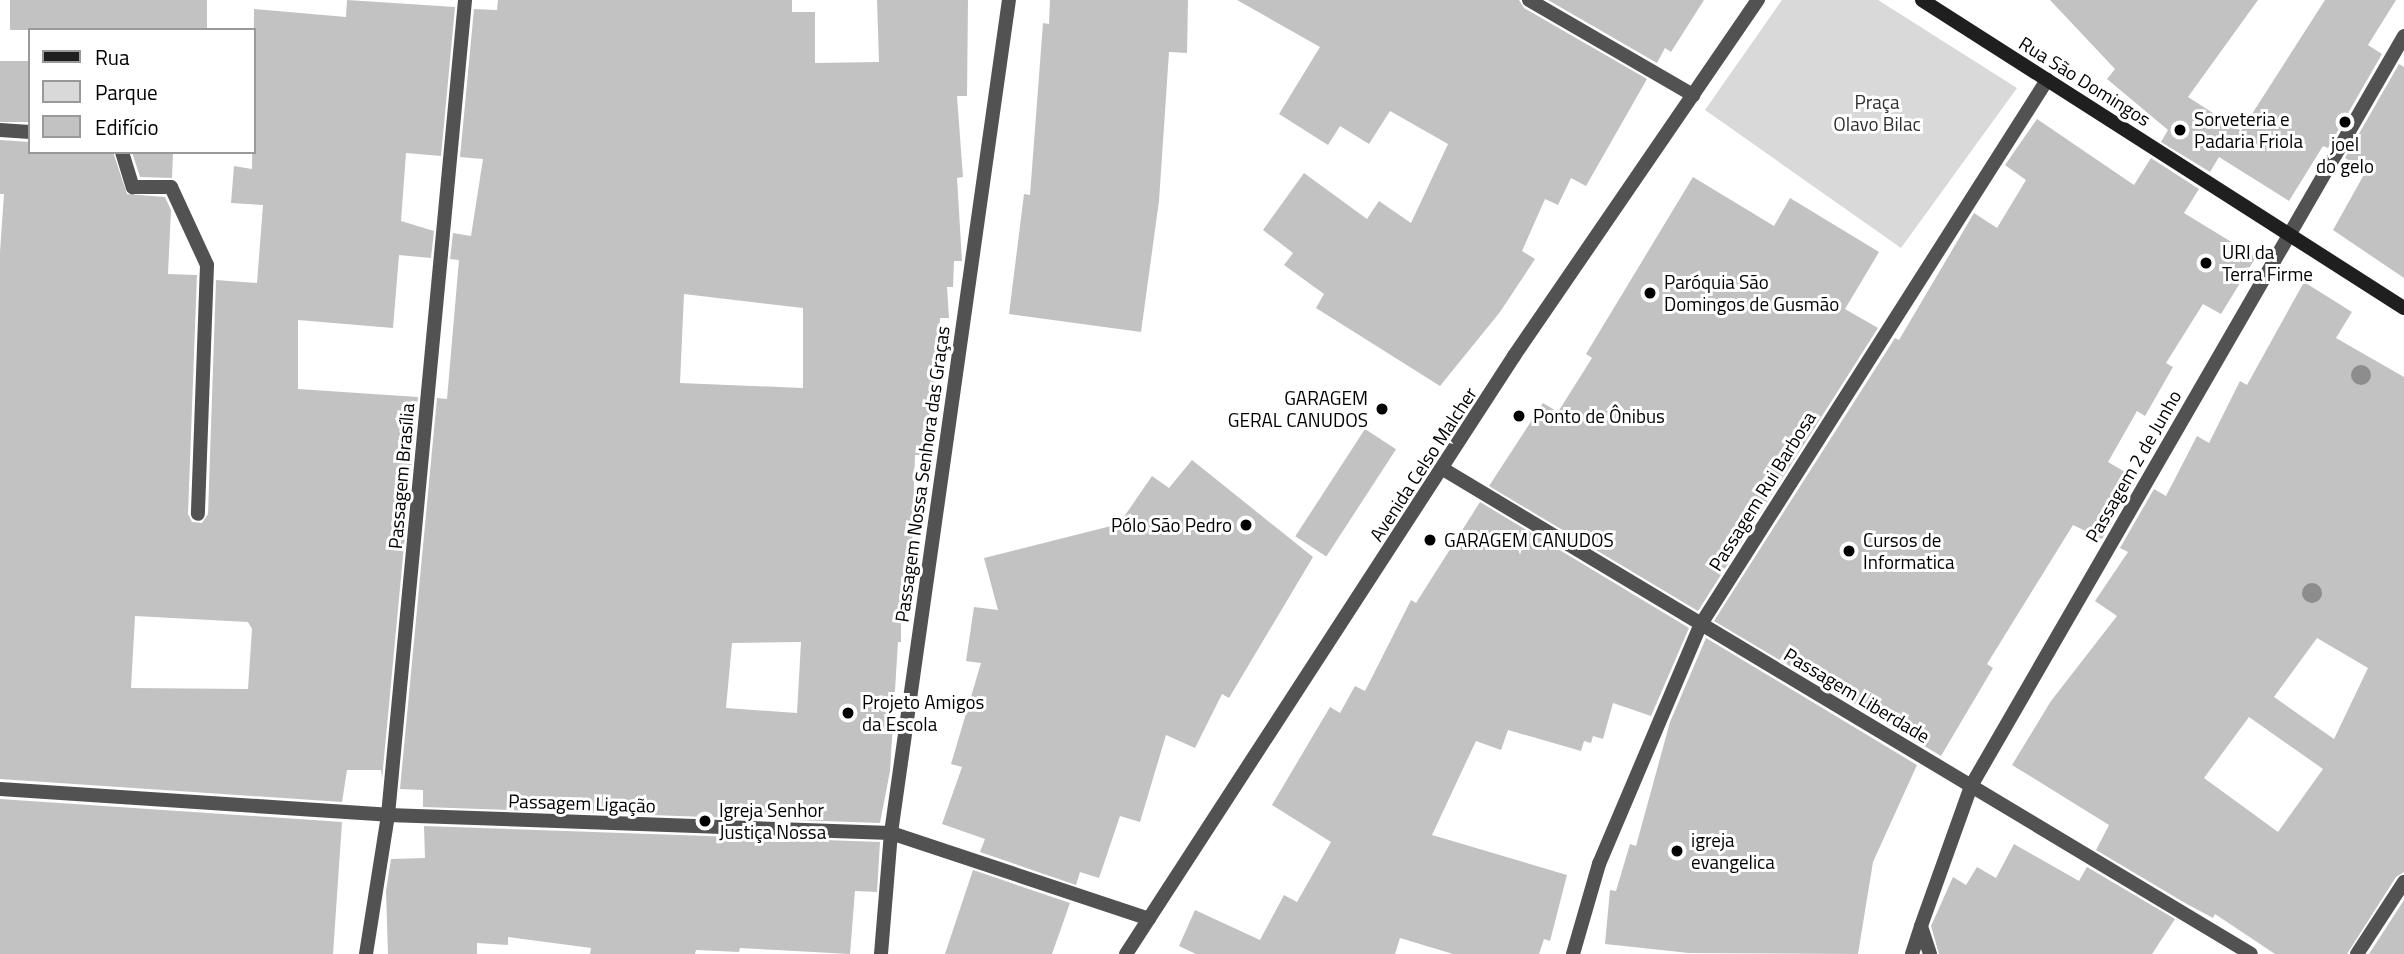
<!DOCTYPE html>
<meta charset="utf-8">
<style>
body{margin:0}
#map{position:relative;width:2404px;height:954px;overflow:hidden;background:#fff;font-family:"Titillium Web",sans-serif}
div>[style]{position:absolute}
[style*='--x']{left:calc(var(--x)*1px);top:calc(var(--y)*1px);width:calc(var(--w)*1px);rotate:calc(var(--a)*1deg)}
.green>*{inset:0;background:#d9d9d9}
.building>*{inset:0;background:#c2c2c2;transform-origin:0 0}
.lane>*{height:14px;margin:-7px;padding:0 7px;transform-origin:7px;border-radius:7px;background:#525252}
.street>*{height:14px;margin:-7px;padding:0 7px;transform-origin:7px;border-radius:7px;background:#525252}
.secondary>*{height:14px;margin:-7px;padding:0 7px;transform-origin:7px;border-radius:7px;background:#1f1f1f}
.trees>*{width:20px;height:20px;margin:-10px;border-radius:50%;background:#8d8d8d}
.dots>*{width:19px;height:19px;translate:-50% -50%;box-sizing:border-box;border:4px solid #fff;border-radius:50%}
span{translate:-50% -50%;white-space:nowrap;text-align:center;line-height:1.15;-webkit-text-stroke:6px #fff;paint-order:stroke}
.street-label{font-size:19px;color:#000}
.park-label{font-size:19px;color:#303030}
.poi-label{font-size:19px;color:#000}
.left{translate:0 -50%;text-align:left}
.right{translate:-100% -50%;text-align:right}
.legend{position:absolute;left:28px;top:28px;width:228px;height:126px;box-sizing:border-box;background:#fff;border:2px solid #999;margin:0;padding:9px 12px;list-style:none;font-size:21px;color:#000}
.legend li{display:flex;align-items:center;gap:14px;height:35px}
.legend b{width:35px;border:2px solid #999}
</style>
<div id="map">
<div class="green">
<i style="clip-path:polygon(1782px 0,1878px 0,2017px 88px,1901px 248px,1705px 110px)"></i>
</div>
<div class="building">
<i style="left:10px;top:0;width:197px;height:30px"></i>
<i style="clip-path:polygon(evenodd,347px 0,455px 7px,441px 156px,406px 153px,401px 221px,434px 231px,431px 258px,399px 255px,393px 328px,298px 320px,298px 389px,418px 397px,382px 779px,381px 770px,347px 770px,342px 802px,0 779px,0 252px,4px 194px,0 194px,0 140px,30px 142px,30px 152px,113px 152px,127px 194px,165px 197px,171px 210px,168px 274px,197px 275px,188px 514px,192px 522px,202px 523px,208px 514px,216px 280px,257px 283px,263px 205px,231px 203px,234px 166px,252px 169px,254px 9px,346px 17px,347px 0,135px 616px,248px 622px,252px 629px,248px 689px,131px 688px,135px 616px)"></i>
<i style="clip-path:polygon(evenodd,498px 0,792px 0,792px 12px,815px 12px,815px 63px,879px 62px,877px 0,968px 0,967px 96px,957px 96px,963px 177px,957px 178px,962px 261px,954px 261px,953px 287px,947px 287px,949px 318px,940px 318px,935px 386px,930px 385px,929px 455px,915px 455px,911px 577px,901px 577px,901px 642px,898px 642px,890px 771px,880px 823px,423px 807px,423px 790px,400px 789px,437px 398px,447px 399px,459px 260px,450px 259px,453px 233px,471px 236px,483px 159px,460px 157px,474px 9px,497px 10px,498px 0,684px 294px,803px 308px,803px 388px,680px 383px,684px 294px,498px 0,801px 642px,797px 713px,726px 708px,732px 643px,801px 642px)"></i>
<i style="clip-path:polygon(1050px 0,1188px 0,1187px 53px,1169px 52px,1159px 201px,1141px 332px,1009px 314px,1024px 194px,1030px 195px,1043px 23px,1049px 24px)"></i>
<i style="clip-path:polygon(1237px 0,1519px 0,1524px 8px,1647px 79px,1586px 186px,1571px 178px,1558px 205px,1545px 199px,1522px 251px,1535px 259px,1500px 312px,1440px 386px,1316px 308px,1324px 294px,1284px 265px,1293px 253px,1263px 230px,1304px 173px,1367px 219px,1379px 201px,1411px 223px,1448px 144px,1390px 111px,1369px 144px,1340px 126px,1328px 145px,1279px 114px,1320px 47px)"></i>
<i style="clip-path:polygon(1548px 0,1704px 0,1671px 52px,1665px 48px,1657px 63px)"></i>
<i style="clip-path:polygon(2050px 0,2258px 0,2188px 97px,2241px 131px,2325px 0,2396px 0,2368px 45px,2382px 54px,2328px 148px,2323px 146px,2289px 201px,2219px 157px,2210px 172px,2161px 142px,2168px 130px,2107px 79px,2115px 69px)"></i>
<i style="left:30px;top:61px;width:61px;height:30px;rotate:90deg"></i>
<i style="clip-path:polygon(2399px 64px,2404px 67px,2404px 278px,2333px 230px,2366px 171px,2345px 158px)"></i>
<i style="clip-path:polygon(2037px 119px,2134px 185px,2151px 158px,2199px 189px,2184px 213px,2256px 257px,2221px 314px,2203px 304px,2166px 363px,2173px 367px,2145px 416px,2137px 411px,2108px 462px,2137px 479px,2102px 539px,2073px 525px,1987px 664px,1993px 668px,1941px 756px,1714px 621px,1895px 338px,1899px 340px,1974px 213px,1997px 228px,2026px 180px,2005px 165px)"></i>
<i style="clip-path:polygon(132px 152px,173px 154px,172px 178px,140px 177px)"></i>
<i style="clip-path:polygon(1693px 177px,1774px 226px,1790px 198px,1879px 252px,1845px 309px,1878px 328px,1698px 611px,1489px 486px,1543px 403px,1558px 412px,1592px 358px,1586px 354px)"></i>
<i style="clip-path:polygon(evenodd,2304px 282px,2352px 312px,2336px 338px,2404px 377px,2404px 872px,2396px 877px,2347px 954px,2275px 954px,2215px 914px,2213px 918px,2185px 903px,2096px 850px,2109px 825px,2012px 765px,2051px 701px,2117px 616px,2095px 601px,2128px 552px,2120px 548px,2154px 489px,2166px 496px,2197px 436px,2209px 443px,2240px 381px,2247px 385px,2304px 282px,2317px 638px,2368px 668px,2334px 739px,2274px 697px,2317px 638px,2304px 282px,2249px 717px,2323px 769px,2278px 832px,2204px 778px,2249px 717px)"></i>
<i style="left:1365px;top:429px;width:37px;height:128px;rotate:33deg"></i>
<i style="clip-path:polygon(1192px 460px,1313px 557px,1229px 698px,1222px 694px,1195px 748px,1166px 735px,1140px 822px,1120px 816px,1099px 878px,1080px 872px,1076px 885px,980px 852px,985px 839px,942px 824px,962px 767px,951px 764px,981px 663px,966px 661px,974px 607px,998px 610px,984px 558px,1119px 524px,1152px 476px,1169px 488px)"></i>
<i style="clip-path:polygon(1480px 502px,1689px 628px,1651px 716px,1613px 703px,1603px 739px,1593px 736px,1591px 743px,1584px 741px,1581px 751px,1508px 730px,1501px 750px,1476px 741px,1432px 835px,1567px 875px,1550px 941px,1544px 939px,1539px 954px,1453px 954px,1400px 938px,1395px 954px,1196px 954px,1179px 946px,1195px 910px,1260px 940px,1284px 895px,1297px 902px,1331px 842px,1272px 805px,1330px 707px,1340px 713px,1355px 686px,1365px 691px,1411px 600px,1416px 603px)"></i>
<i style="clip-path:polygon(1706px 638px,1917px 765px,1873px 862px,1858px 954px,1689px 953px,1605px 944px,1610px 890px,1616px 891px,1630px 844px,1636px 846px,1670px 722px)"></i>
<i style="clip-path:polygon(0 799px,342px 822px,333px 954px,0 954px)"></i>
<i style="clip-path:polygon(424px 826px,880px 842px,877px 892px,855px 891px,850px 954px,740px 948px,739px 952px,696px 950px,695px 954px,590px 954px,591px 948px,508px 937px,508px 945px,477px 943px,477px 954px,388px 954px,386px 891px,391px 859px,425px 858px)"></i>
<i style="clip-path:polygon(2014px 844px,2079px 881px,2087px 867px,2175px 919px,2152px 954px,1939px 954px,1931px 926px,1953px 877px,1966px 885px,1977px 867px,1996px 878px)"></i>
<i style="clip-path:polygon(973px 870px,1070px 903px,1052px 954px,945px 954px)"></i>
<i style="clip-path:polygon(2404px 900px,2404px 954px,2369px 954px)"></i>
</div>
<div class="lane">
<i style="--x:2357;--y:954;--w:86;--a:-56.9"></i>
</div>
<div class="street">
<i style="--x:1529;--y:0;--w:190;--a:30.1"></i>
<i style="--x:0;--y:130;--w:30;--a:4"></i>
<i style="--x:122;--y:152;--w:37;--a:73"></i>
<i style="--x:133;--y:187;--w:38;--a:0"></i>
<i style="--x:171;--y:187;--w:86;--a:65.2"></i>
<i style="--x:207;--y:265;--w:249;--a:92.1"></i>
<i style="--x:1443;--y:469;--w:942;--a:30.97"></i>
<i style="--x:0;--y:789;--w:389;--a:3.8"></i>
<i style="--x:388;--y:815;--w:503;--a:2.05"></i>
<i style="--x:891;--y:833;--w:272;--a:18.4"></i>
<i style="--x:366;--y:954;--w:141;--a:-81"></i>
<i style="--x:388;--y:815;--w:819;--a:-84.6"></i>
<i style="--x:881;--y:954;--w:121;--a:-85.3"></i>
<i style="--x:891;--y:833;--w:841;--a:-81.94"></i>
<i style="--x:1126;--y:954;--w:713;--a:-57.02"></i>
<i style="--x:1514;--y:356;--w:432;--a:-55.6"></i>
<i style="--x:1573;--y:954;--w:94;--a:-73.9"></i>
<i style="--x:1599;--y:864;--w:261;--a:-67"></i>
<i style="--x:1701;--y:624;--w:645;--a:-57.54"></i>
<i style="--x:1912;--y:954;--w:29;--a:-72"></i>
<i style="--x:1930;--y:954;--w:29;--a:-108"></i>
<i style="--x:1921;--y:926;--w:149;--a:-70.3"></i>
<i style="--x:1971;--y:786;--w:866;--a:-60"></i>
</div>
<div class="secondary">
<i style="--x:1922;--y:0;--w:572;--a:32.58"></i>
</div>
<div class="trees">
<i style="left:2361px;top:375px"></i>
<i style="left:2312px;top:593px"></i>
</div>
<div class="dots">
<i style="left:2345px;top:122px;background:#000"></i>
<i style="left:2180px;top:130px;background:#000"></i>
<i style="left:2206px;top:263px;background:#000"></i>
<i style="left:1650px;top:293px;background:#000"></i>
<i style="left:1382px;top:409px;background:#000"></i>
<i style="left:1519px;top:416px;background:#000"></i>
<i style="left:1246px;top:525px;background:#000"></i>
<i style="left:1430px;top:540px;background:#000"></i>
<i style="left:1849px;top:551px;background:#000"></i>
<i style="left:848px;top:713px;background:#000"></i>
<i style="left:705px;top:821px;background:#000"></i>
<i style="left:1677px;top:851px;background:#000"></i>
</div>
<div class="street-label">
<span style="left:2085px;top:81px;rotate:32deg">Rua São Domingos</span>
<span style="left:1423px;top:464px;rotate:-57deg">Avenida Celso Malcher</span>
<span style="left:2133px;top:466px;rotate:-60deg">Passagem 2 de Junho</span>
<span style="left:922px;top:474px;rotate:-82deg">Passagem Nossa Senhora das Graças</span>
<span style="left:401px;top:476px;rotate:-85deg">Passagem Brasília</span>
<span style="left:1762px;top:491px;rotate:-58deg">Passagem Rui Barbosa</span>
<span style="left:1857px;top:695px;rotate:31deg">Passagem Liberdade</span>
<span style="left:582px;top:803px;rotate:2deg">Passagem Ligação</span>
</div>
<div class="park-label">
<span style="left:1877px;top:113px">Praça<br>Olavo Bilac</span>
</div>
<div class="poi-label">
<span class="left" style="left:2194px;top:130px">Sorveteria e<br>Padaria Friola</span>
<span style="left:2345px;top:155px">joel<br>do gelo</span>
<span class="left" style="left:2222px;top:263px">URI da<br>Terra Firme</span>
<span class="left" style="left:1664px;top:293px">Paróquia São<br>Domingos de Gusmão</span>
<span class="right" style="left:1368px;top:409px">GARAGEM<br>GERAL CANUDOS</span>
<span class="left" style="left:1533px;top:416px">Ponto de Ônibus</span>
<span class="right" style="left:1232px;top:525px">Pólo São Pedro</span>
<span class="left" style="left:1444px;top:540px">GARAGEM CANUDOS</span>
<span class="left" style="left:1863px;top:551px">Cursos de<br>Informatica</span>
<span class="left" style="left:862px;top:713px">Projeto Amigos<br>da Escola</span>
<span class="left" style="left:719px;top:821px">Igreja Senhor<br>Justiça Nossa</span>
<span class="left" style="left:1691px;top:851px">igreja<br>evangelica</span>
</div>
<ul class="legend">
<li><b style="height:9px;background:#1f1f1f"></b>Rua</li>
<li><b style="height:19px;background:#d9d9d9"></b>Parque</li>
<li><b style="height:19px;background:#c2c2c2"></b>Edifício</li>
</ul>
</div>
